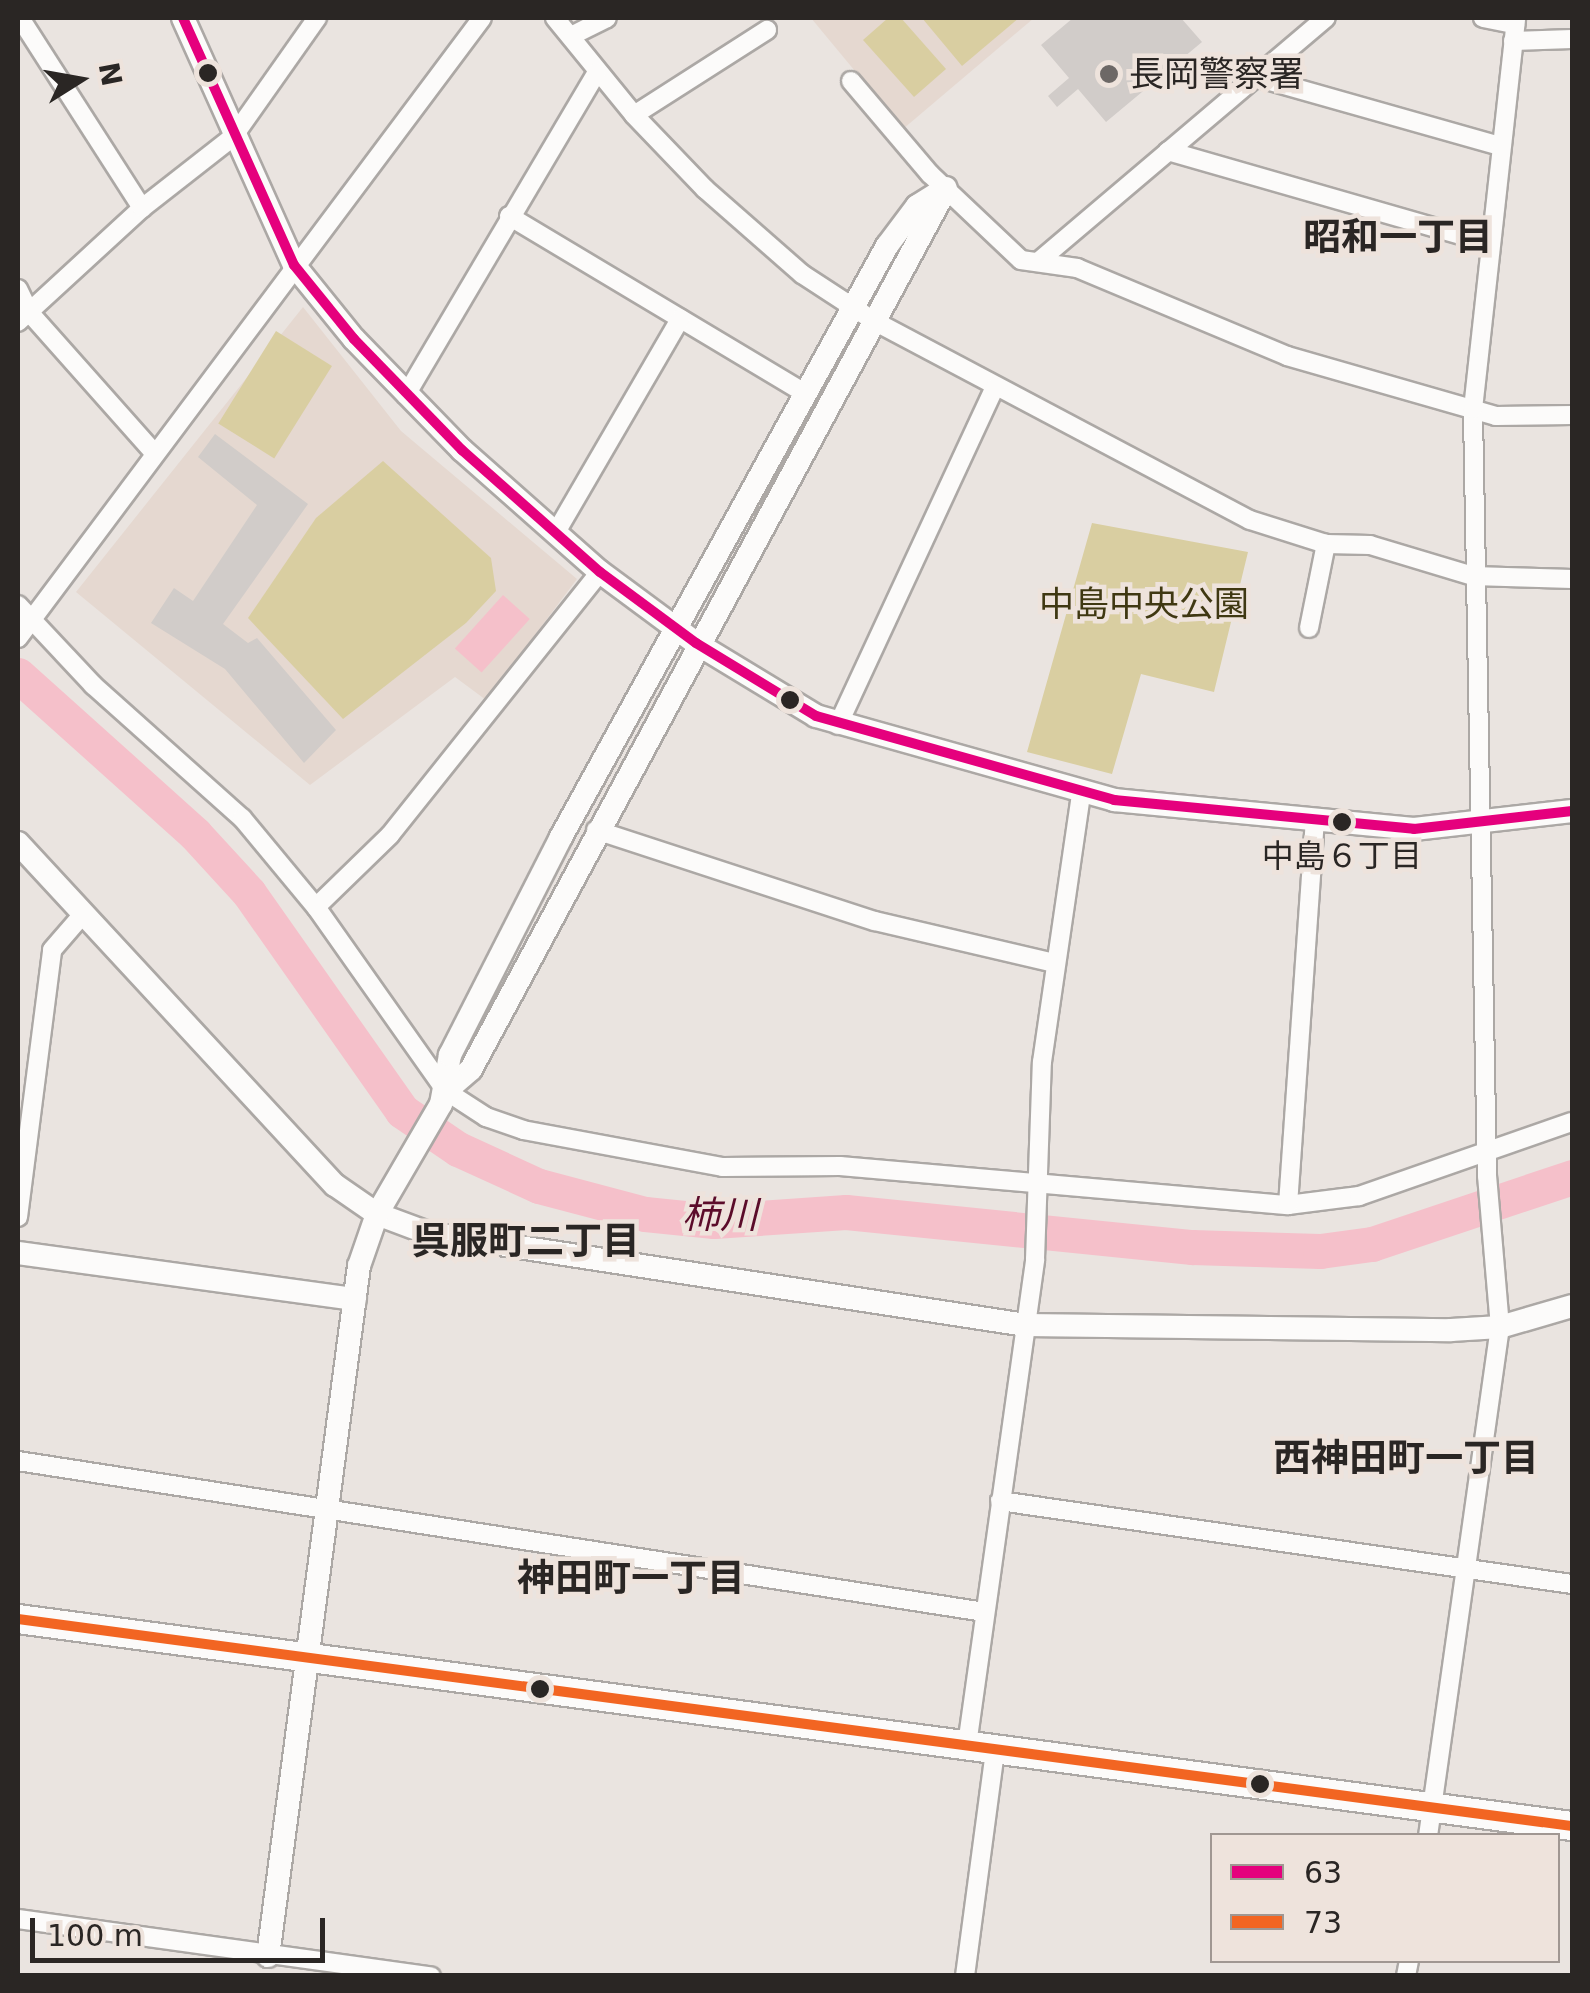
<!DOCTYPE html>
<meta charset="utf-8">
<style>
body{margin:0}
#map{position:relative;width:1590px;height:1993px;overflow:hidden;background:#eae4e0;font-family:"DejaVu Sans","Noto Sans JP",sans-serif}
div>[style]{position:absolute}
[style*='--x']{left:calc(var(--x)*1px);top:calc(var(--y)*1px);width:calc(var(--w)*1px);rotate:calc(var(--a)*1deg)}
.built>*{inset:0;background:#e5d8d0}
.green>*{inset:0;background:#d9cea1;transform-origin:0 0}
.water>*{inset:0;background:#f5c0ca;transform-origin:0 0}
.river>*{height:35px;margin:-17.5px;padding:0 17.5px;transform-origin:17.5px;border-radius:17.5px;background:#f5c0ca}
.building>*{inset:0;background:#d1ccc9}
.roads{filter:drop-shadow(2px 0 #aca8a5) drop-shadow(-2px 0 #aca8a5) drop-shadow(0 2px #aca8a5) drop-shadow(0 -2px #aca8a5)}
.minor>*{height:18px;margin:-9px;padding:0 9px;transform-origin:9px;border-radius:9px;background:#fcfbfa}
.tertiary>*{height:22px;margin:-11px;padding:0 11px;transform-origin:11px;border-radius:11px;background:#fcfbfa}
.trunk>*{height:28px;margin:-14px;padding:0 14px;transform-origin:14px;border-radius:14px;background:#fcfbfa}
.bus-1>*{height:10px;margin:-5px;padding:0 5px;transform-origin:5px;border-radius:5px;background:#e5007d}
.bus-2>*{height:10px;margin:-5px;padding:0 5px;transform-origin:5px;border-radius:5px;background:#f26522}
.dots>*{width:28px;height:28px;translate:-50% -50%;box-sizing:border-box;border:5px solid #eee3dc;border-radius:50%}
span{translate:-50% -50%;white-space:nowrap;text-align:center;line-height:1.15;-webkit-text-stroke:9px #eee3dc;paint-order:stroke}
.bus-label{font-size:32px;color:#2a2624}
.poi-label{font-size:35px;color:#2a2624}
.left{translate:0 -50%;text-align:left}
.park-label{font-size:35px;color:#3f3812}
.neighbourhood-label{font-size:38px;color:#2a2624;font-weight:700}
.water-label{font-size:38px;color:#5b0c2a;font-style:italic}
.frame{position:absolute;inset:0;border:20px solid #2a2624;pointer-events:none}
.legend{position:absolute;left:1210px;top:1833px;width:350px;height:130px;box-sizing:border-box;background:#eee3dc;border:2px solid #a09792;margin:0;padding:12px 18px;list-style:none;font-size:30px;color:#2a2624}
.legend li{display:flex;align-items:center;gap:20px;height:50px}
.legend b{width:50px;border:2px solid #a09792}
.north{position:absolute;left:30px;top:30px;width:100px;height:100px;-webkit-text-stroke:8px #eee3dc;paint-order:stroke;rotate:79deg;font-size:28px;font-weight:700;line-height:40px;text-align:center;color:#2a2624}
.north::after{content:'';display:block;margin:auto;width:35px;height:45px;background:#2a2624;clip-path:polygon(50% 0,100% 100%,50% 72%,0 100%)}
.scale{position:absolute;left:30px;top:1918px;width:295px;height:45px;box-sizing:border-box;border:5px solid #2a2624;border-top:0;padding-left:12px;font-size:30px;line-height:35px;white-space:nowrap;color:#2a2624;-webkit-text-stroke:8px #eee3dc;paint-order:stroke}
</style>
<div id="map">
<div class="built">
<i style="clip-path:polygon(811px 18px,1034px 18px,903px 129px)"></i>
<i style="clip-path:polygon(303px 307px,401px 431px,577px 579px,486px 700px,455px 677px,310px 785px,76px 592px)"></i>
</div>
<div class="green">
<i style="clip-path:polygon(888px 18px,901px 18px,946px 69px,914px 97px,863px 40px)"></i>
<i style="clip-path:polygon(922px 18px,1019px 18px,962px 66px)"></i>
<i style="left:276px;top:331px;width:66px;height:109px;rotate:32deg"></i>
<i style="clip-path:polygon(383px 461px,491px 558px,496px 591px,466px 623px,343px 719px,248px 618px,316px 518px)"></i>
<i style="clip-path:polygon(1092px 523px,1248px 552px,1214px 692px,1141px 674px,1112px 774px,1027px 752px)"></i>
</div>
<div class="water">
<i style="left:503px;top:595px;width:36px;height:72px;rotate:42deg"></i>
</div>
<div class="river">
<i style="--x:18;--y:675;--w:238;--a:41.9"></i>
<i style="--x:195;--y:834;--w:80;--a:47.5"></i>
<i style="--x:249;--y:893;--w:266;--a:54.9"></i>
<i style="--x:402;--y:1111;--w:68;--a:34.2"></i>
<i style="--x:458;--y:1149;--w:89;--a:24.6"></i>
<i style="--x:539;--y:1186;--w:110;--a:14.8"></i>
<i style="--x:645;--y:1214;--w:69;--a:5.8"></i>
<i style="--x:714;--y:1221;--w:132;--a:-3.9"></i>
<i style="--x:846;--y:1212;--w:348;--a:5.8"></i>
<i style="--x:1192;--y:1247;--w:128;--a:1.8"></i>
<i style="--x:1320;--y:1251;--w:52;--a:-7.7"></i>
<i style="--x:1372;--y:1244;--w:211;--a:-18.5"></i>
</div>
<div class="building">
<i style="clip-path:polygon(1073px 18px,1181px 18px,1202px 42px,1106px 122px,1078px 89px,1057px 107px,1048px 96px,1069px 78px,1041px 45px)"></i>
<i style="clip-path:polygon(215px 434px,308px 504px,223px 624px,248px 643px,257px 638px,336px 730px,304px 763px,225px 669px,151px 623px,174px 588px,193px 601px,257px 505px,198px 457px)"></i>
</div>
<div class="roads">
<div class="minor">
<i style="--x:20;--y:18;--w:226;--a:57.3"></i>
<i style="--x:555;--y:18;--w:125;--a:50.8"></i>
<i style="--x:634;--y:115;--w:103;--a:46.2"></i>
<i style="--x:705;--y:189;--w:129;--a:41.2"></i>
<i style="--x:802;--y:274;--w:86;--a:33.1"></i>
<i style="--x:874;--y:321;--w:425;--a:27.9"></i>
<i style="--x:1250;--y:520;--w:80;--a:17.5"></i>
<i style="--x:1326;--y:544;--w:44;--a:1.3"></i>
<i style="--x:1370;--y:545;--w:108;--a:16.8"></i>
<i style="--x:1473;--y:576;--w:99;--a:1.7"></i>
<i style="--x:1483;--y:18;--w:33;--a:11"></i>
<i style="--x:571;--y:36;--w:40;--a:-26.6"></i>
<i style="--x:1513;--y:41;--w:59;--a:-1.9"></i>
<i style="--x:1256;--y:77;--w:254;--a:15.8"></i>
<i style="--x:851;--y:81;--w:122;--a:49.7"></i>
<i style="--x:930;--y:174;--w:125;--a:43.4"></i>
<i style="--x:1021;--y:260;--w:57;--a:8.1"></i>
<i style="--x:1077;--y:268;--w:228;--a:22.7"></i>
<i style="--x:1287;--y:356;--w:217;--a:16"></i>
<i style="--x:1496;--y:416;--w:76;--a:-0.8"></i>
<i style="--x:634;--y:115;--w:158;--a:-32.6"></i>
<i style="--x:1168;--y:151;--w:333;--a:16"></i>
<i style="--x:509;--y:216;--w:347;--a:30.9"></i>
<i style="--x:1039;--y:261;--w:376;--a:-40.3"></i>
<i style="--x:18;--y:289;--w:25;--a:64"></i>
<i style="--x:29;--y:312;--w:188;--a:48.4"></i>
<i style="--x:18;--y:322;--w:168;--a:-42.6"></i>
<i style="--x:142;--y:208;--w:115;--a:-38"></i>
<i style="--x:233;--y:137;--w:146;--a:-54.8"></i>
<i style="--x:406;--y:395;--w:375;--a:-59.4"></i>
<i style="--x:555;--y:534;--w:249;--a:-59.8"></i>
<i style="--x:18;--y:605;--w:110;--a:46.8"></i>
<i style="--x:93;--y:685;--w:200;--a:41.8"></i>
<i style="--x:242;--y:818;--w:116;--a:50.3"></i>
<i style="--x:316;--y:907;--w:225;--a:54.8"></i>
<i style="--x:446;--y:1091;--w:48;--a:33"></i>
<i style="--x:486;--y:1117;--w:39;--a:19"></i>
<i style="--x:523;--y:1130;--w:203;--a:10.5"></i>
<i style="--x:723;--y:1167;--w:117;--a:-0.5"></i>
<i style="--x:840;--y:1166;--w:450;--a:5"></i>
<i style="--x:1288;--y:1205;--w:72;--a:-7.2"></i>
<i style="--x:1359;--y:1196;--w:225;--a:-19.2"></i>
<i style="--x:1309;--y:628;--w:86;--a:-78.6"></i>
<i style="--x:18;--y:638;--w:774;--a:-53.19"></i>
<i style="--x:838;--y:725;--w:373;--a:-65.1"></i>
<i style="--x:596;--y:830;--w:293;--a:18.1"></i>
<i style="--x:875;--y:921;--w:184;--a:13.2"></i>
<i style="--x:316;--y:907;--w:103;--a:-44.2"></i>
<i style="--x:390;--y:835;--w:337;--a:-51.4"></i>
<i style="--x:1288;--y:1205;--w:383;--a:-86"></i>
<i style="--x:18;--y:1217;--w:269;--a:-82.7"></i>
<i style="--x:52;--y:950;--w:49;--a:-49.1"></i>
<i style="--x:18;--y:1461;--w:978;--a:8.88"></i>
<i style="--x:1000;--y:1501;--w:578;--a:8.26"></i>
<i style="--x:967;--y:1745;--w:491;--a:-82"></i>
<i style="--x:1035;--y:1259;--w:197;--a:-88"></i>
<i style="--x:1042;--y:1062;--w:271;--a:-81.7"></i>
<i style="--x:1428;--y:1836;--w:514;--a:-81.95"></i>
<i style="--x:1500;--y:1327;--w:152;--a:-94.9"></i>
<i style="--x:1487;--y:1176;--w:767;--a:-91.05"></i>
<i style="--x:1473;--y:409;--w:393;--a:-83.7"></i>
<i style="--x:18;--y:1919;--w:417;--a:7.9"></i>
<i style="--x:965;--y:1976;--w:228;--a:-82.4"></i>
<i style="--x:1406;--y:1976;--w:16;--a:-79"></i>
</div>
<div class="tertiary">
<i style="--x:183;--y:18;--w:271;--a:65.8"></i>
<i style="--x:294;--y:265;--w:95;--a:51"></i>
<i style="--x:354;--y:339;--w:155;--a:45.8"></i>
<i style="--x:462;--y:450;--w:184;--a:41.5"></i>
<i style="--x:600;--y:572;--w:119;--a:36.5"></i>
<i style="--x:696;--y:643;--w:140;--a:31.3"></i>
<i style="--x:816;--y:716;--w:310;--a:15.7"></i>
<i style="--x:1114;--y:800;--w:301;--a:5.5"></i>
<i style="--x:1414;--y:829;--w:159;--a:-6.5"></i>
<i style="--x:18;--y:843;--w:466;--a:47.2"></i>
<i style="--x:335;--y:1185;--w:51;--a:34.6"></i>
<i style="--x:377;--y:1214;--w:54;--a:20.4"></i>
<i style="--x:428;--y:1233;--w:605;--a:8.75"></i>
<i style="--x:1026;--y:1325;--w:425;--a:0.7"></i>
<i style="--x:1451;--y:1330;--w:49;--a:-3.5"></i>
<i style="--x:1500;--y:1327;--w:75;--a:-16.3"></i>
<i style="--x:446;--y:1091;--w:33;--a:-41"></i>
<i style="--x:471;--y:1069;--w:998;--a:-61.64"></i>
<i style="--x:18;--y:1253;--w:340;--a:7.8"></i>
<i style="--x:268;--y:1956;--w:696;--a:-82.49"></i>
<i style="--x:359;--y:1266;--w:55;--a:-70.9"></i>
<i style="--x:377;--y:1214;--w:127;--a:-59.8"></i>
<i style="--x:441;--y:1104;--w:50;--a:-79.6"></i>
<i style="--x:450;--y:1055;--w:245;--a:-63"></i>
<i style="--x:561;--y:837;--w:675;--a:-61.12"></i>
<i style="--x:887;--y:246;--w:50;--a:-53.1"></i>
<i style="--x:917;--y:206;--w:34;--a:-32"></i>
</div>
<div class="trunk">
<i style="--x:18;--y:1619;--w:1568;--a:7.59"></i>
</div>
</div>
<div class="bus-1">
<i style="--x:183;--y:18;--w:271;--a:65.8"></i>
<i style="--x:294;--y:265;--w:95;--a:51"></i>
<i style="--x:354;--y:339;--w:155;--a:45.8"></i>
<i style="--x:462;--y:450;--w:184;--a:41.5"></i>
<i style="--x:600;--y:572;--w:119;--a:36.5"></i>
<i style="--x:696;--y:643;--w:140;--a:31.3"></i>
<i style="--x:816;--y:716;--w:310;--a:15.7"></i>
<i style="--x:1114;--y:800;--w:301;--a:5.5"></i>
<i style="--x:1414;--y:829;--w:159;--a:-6.5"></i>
</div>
<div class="bus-2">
<i style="--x:18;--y:1619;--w:1568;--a:7.59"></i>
</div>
<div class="dots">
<i style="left:208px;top:73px;background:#2a2624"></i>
<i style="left:1109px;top:74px;background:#6d6866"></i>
<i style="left:790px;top:700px;background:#2a2624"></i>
<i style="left:1342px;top:822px;background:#2a2624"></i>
<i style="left:540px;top:1689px;background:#2a2624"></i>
<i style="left:1260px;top:1784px;background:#2a2624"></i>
</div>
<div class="bus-label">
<span style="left:1342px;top:856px">中島６丁目</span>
</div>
<div class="poi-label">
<span class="left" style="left:1129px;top:74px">長岡警察署</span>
</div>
<div class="park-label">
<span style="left:1144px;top:604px">中島中央公園</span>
</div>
<div class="neighbourhood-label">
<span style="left:1398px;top:238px">昭和一丁目</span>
<span style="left:526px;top:1242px">呉服町二丁目</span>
<span style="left:1406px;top:1459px">西神田町一丁目</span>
<span style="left:631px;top:1579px">神田町一丁目</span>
</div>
<div class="water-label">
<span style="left:720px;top:1216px">柿川</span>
</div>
<div class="frame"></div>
<ul class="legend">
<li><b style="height:12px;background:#e5007d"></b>63</li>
<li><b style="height:12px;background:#f26522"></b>73</li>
</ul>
<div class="north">N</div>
<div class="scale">100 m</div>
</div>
